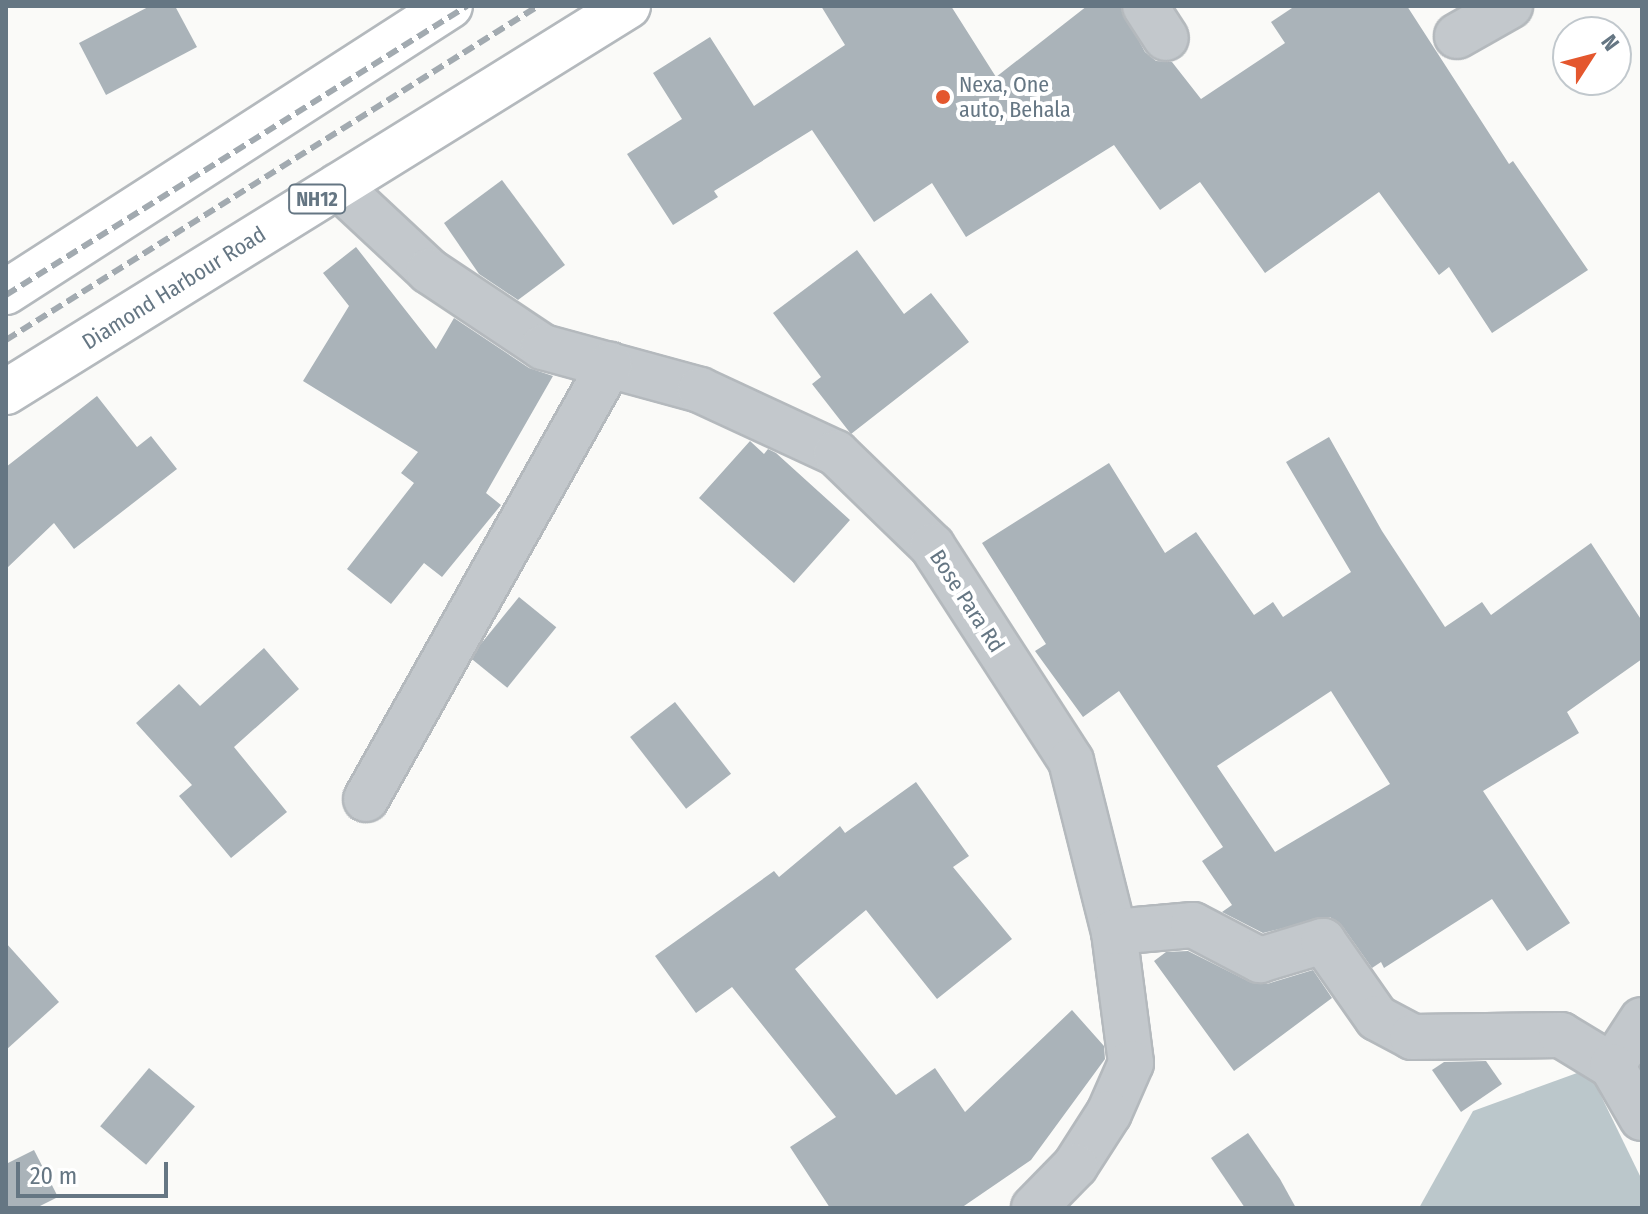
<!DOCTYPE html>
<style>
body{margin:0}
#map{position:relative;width:1648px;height:1214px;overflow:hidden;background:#fafaf8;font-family:"Fira Sans Condensed",sans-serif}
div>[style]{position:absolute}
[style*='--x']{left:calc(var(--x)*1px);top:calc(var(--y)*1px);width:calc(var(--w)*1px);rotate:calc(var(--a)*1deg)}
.water>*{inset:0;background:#bbc7cb}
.building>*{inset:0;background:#aab3b9;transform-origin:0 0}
.roads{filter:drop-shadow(2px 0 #b4b9bd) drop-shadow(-2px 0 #b4b9bd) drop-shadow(0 2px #b4b9bd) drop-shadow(0 -2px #b4b9bd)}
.minor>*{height:44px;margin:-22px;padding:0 22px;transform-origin:22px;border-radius:22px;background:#c3c8cc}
.highway>*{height:44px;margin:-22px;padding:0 22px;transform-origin:22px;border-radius:22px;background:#fff}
.rail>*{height:6px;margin-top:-3px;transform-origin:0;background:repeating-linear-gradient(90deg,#a2aab0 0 12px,transparent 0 18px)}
.dots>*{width:22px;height:22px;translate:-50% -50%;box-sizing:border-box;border:4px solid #fff;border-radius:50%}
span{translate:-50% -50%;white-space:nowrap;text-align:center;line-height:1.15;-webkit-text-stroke:8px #fff;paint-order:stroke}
.shield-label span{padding:2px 6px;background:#fff;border:2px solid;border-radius:6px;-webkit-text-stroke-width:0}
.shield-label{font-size:20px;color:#657683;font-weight:700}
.poi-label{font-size:22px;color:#657683}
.left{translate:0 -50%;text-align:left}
.street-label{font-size:22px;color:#657683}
.frame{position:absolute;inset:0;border:8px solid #657683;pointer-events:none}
.north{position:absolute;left:1552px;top:16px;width:80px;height:80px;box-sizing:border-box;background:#fff;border:2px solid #c1c8cd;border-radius:50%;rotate:54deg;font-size:22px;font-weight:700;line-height:32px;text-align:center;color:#657683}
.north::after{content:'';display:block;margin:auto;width:28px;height:36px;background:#e4572e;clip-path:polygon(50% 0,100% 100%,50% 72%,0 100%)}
.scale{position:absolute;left:16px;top:1162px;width:152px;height:36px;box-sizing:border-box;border:4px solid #657683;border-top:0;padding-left:10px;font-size:24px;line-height:28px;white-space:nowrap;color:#657683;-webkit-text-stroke:6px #fff;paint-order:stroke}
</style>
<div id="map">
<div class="water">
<i style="clip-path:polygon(1588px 1069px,1642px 1180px,1642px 1208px,1419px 1208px,1473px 1111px)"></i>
</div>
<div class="building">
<i style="clip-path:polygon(150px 6px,175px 6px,197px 47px,106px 95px,79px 43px)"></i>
<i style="clip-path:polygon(821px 6px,951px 6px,996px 77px,1087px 6px,1120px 6px,1145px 52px,1156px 61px,1172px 62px,1201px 99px,1285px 43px,1271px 22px,1295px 6px,1407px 6px,1509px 164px,1513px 161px,1588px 270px,1492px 333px,1449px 267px,1439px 275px,1379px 192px,1265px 273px,1200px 182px,1160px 210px,1114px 145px,966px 237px,932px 183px,874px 222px,812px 130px,714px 191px,718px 197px,673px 225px,627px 154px,682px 119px,653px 73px,710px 37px,754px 106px,845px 45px)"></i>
<i style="clip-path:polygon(502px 180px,565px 265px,518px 300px,479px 274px,444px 223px)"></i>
<i style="clip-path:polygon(356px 247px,436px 349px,454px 318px,529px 368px,553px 376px,486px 493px,501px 505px,442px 577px,424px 563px,391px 604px,347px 569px,414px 483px,401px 473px,418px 452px,303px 381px,349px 306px,323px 273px)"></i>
<i style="clip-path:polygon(857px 250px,904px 314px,931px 293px,969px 342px,851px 434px,812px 384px,821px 377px,773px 313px)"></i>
<i style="clip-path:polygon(97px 396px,137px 447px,151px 436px,177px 469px,74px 549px,54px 523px,6px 569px,6px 467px)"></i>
<i style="clip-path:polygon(evenodd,1329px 437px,1382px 531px,1445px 627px,1482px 602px,1491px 615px,1591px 543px,1642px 621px,1642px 659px,1567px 712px,1579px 733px,1483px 791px,1570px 923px,1527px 951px,1492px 899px,1384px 968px,1381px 962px,1372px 968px,1343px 927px,1330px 917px,1263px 933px,1222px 912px,1232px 905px,1202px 861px,1223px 847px,1119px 691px,1083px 717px,1035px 651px,1046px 644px,982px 543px,1109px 463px,1165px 553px,1196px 532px,1254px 615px,1273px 602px,1283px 617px,1351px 572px,1286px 462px,1329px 437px,1331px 691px,1390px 784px,1275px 852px,1217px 766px,1331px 691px)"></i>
<i style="clip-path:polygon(750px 441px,764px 454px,768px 449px,776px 453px,850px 520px,794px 583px,699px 498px)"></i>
<i style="left:519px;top:597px;width:48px;height:78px;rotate:39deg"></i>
<i style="clip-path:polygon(264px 648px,299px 689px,234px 747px,287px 812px,231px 858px,179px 796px,192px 785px,136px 723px,179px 684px,200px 706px)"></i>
<i style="left:675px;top:702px;width:91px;height:57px;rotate:52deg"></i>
<i style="clip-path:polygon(916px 782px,969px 856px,953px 867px,1012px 939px,937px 999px,866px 910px,795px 969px,896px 1095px,935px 1068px,965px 1112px,1072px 1010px,1104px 1046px,1105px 1059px,1031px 1160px,961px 1208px,830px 1208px,790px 1147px,836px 1117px,732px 987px,696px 1013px,655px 956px,774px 871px,779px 877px,840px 826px,845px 833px)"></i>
<i style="clip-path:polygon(6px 943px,59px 1002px,6px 1050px)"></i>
<i style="clip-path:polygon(1188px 951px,1250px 982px,1267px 984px,1313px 970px,1332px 998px,1234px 1071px,1154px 961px,1166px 952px)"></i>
<i style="clip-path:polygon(1486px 1061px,1502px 1084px,1461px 1112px,1432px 1070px,1444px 1062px)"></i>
<i style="left:149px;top:1068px;width:60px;height:76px;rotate:40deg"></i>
<i style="clip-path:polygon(1248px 1133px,1280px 1179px,1296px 1208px,1245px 1208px,1211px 1158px)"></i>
<i style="clip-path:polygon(34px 1150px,58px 1197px,36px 1208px,6px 1208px,6px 1164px)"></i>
</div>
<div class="roads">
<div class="minor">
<i style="--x:1145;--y:6;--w:38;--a:57"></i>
<i style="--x:1457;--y:36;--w:61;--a:-29.5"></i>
<i style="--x:338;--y:186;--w:125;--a:43"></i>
<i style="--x:429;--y:271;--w:137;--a:33.7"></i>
<i style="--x:543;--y:347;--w:163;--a:15.3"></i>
<i style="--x:700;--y:390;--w:150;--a:24.9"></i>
<i style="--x:836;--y:453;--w:134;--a:44.1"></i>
<i style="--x:932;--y:546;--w:256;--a:57.1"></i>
<i style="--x:1071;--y:761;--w:176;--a:75.9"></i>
<i style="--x:1114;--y:932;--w:132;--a:82.6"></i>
<i style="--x:1131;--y:1063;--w:55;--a:113.7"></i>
<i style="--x:1109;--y:1113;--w:63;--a:122.7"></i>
<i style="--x:1075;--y:1166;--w:59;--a:134.3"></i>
<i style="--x:366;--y:799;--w:498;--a:-60.7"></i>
<i style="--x:1114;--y:932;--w:79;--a:-5.1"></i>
<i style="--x:1193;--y:925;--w:76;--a:27.6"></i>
<i style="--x:1260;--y:960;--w:66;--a:-16.8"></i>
<i style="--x:1323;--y:941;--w:94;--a:55"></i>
<i style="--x:1377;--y:1018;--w:40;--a:28"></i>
<i style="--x:1412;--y:1037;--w:149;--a:-0.8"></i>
<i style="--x:1561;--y:1035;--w:60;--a:31.3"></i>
<i style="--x:1642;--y:1020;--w:55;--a:123.1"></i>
<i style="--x:1612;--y:1066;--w:60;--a:60"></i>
</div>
<div class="highway">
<i style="--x:6;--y:292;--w:528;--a:-32.79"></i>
<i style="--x:6;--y:392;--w:732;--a:-31.82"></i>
</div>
</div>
<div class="rail">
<i style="--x:6;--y:295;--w:544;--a:-32.08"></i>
<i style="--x:6;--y:340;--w:628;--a:-32.12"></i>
</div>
<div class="dots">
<i style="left:943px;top:97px;background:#e4572e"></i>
</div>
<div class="shield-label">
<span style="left:317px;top:199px">NH12</span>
</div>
<div class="poi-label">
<span class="left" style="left:959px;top:97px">Nexa, One<br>auto, Behala</span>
</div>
<div class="street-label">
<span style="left:174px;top:288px;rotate:-32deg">Diamond Harbour Road</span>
<span style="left:967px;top:601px;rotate:57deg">Bose Para Rd</span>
</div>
<div class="frame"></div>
<div class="north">N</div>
<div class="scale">20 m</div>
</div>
